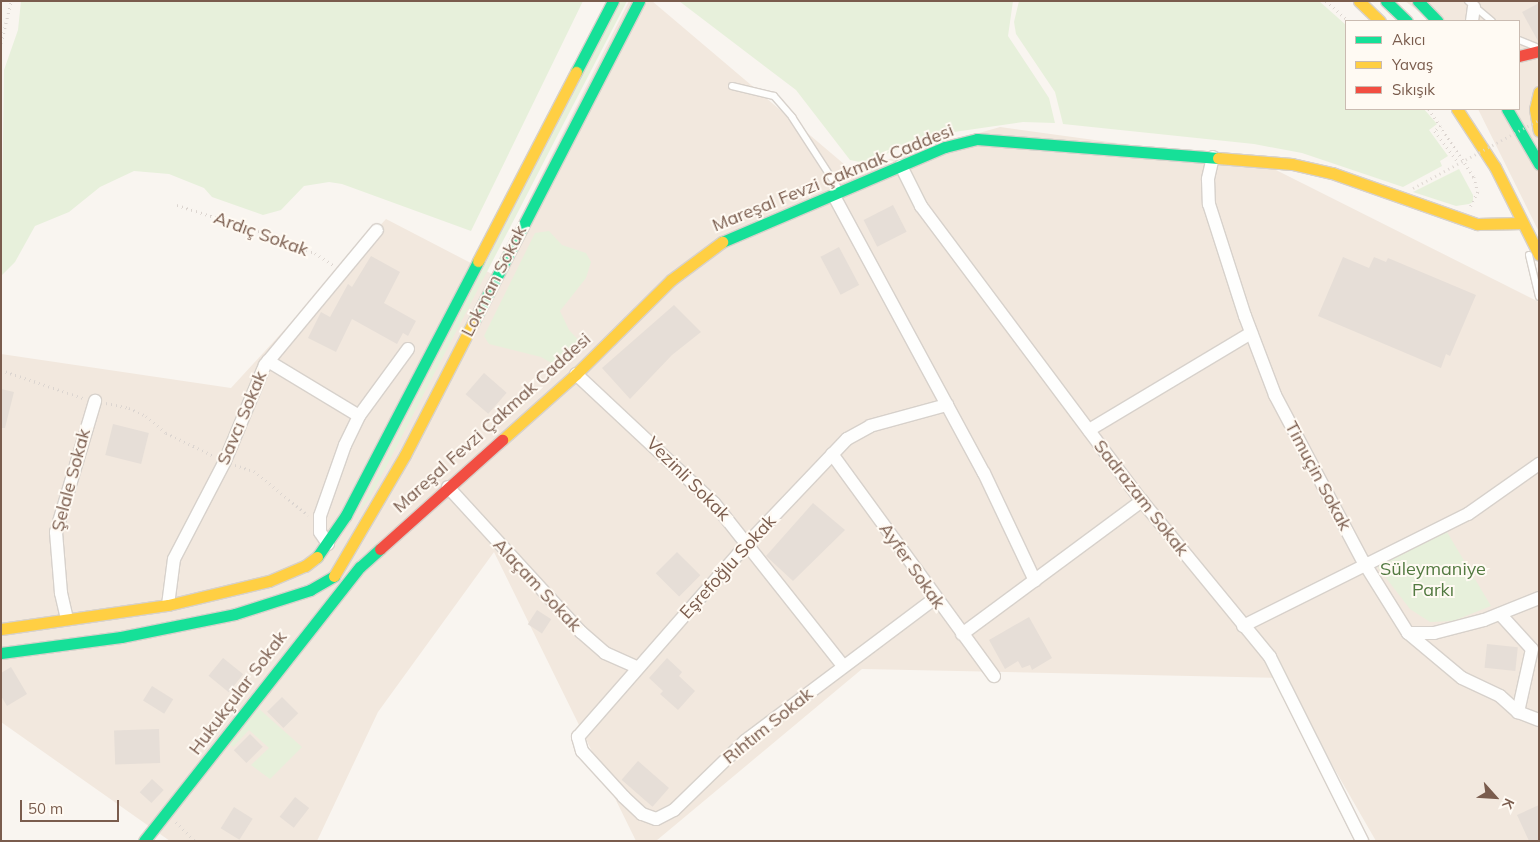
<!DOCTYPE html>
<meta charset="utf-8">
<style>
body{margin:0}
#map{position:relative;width:1540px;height:842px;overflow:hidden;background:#f9f5f0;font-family:Mulish,sans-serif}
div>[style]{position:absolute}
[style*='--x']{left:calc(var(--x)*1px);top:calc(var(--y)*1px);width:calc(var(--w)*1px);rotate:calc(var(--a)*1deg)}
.residential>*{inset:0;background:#f2e8de}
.green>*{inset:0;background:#e7f0db}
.building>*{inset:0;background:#e6ded7;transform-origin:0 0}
.path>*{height:2.5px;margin-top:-1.25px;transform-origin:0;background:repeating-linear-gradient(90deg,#dcd5d0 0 1px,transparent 0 5px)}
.roads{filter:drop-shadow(1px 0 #d7d1cb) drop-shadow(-1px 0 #d7d1cb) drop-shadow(0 1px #d7d1cb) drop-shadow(0 -1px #d7d1cb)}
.lane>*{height:6px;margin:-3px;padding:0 3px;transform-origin:3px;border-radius:3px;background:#fefefd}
.street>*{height:12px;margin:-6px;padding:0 6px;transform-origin:6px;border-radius:6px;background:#fefefd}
.fast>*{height:11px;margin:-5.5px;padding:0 5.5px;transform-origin:5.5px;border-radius:5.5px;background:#16e098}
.slow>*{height:11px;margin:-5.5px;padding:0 5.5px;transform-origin:5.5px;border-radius:5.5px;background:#ffcf43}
.jam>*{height:11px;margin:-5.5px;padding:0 5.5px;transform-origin:5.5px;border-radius:5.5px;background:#f24e42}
.path-bridge>*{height:2.5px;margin-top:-1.25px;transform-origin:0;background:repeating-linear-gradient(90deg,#dcd5d0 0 1px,transparent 0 5px)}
span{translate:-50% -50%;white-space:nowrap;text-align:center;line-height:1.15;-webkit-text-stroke:4px #fffaf3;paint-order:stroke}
.street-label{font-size:18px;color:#7a5c4d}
.park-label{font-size:18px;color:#537a41}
.frame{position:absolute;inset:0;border:2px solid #7a5c4d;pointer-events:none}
.legend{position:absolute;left:1345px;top:20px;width:175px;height:90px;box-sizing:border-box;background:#fffaf3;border:1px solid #cabbb1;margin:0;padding:6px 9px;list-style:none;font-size:15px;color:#7a5c4d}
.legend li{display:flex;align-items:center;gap:10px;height:25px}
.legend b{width:25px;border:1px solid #cabbb1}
.north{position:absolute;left:1470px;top:772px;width:50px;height:50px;-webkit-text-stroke:4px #fffaf3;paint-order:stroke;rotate:116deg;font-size:14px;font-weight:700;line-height:20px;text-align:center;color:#7a5c4d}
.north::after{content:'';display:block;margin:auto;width:18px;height:22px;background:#7a5c4d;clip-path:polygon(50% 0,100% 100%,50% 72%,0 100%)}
.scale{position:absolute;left:20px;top:800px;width:99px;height:22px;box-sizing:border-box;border:2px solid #7a5c4d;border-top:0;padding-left:6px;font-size:15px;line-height:18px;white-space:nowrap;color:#7a5c4d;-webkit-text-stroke:4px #fffaf3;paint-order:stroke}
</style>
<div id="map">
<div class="residential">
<i style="clip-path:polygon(629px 1px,652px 1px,851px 170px,1000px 127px,1262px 163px,1539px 302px,1539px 841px,1376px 841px,1282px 678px,862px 669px,656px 841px,636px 841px,494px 552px,378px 712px,317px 841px,170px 841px,1px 722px,1px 354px,231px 388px,386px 219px,492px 274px)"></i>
<i style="clip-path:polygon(1405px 1px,1539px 1px,1539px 232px,1478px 109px,1519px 109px,1519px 21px,1431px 21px)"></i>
</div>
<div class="green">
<i style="clip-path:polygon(21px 1px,583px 1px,471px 231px,342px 184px,329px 182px,304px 186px,281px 210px,263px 215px,212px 197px,204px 188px,169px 174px,134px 171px,100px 187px,69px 212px,35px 226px,15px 262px,1px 276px,4px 70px,18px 30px)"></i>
<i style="clip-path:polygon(619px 1px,627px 1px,370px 498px,358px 513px)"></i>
<i style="clip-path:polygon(679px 1px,1013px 1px,1008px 36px,1049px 98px,1055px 123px,1023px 122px,954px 132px,912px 143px,865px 163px,850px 160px,796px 90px)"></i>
<i style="clip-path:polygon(1019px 1px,1319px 1px,1346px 25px,1346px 109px,1424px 109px,1437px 124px,1429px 130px,1448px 156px,1440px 161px,1442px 166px,1403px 187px,1302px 153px,1254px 144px,1063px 124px,1055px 92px,1016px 34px,1014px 22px)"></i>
<i style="clip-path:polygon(1459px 169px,1473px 195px,1473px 202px,1469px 204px,1456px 206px,1413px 192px)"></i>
<i style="clip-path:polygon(549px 231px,562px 245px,586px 253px,591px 262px,586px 278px,560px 311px,569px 330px,585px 347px,562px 369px,541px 357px,489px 344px,484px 336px,535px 233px)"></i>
<i style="clip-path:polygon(1447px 532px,1491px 606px,1453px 621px,1430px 622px,1410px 609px,1376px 565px)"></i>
<i style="clip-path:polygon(257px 707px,302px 747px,270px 779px,251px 765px,269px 748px,249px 730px,233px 747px,227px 742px)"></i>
</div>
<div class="building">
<i style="clip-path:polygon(1539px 3px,1539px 41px,1538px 41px,1522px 12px)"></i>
<i style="left:893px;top:205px;width:30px;height:33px;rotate:63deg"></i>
<i style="left:839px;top:247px;width:43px;height:21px;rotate:62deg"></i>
<i style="clip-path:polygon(371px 256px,400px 272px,384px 303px,416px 321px,408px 336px,403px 333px,397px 344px,352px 319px,336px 352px,308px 338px,321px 312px,330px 317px,348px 284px,352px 287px)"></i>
<i style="clip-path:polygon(1343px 257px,1369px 268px,1374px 257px,1386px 262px,1388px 258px,1476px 295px,1450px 356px,1446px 354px,1441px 368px,1318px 316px)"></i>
<i style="clip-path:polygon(674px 305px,701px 332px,672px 355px,630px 399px,602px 368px)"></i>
<i style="left:484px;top:373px;width:30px;height:28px;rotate:41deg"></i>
<i style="clip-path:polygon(1px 389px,14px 392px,5px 428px,1px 428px)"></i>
<i style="left:113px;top:424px;width:37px;height:32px;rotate:14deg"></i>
<i style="clip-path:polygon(813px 503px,845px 530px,793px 581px,766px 556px)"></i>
<i style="left:677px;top:552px;width:33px;height:30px;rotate:45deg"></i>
<i style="left:537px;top:610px;width:17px;height:17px;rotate:33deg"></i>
<i style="clip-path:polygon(1029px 617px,1052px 658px,1032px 670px,1030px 665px,1022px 668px,1018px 661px,1005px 669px,989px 640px)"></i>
<i style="left:1487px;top:644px;width:31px;height:24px;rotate:6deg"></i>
<i style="left:223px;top:658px;width:26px;height:23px;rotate:39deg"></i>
<i style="clip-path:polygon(667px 658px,682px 672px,679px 676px,695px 691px,678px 710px,660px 694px,663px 691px,649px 678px)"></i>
<i style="clip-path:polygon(11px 667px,27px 694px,7px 706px,1px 696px,1px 673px)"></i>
<i style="left:152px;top:686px;width:25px;height:17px;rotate:32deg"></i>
<i style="left:282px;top:697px;width:23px;height:21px;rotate:45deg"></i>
<i style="left:159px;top:729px;width:34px;height:45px;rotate:88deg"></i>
<i style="left:250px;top:734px;width:18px;height:23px;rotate:45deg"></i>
<i style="left:638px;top:761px;width:41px;height:25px;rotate:41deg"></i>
<i style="left:152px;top:779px;width:16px;height:18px;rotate:43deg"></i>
<i style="left:295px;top:797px;width:18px;height:25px;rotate:38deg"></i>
<i style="clip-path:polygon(1539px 805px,1539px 841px,1529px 841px,1517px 815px)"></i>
<i style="left:234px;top:807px;width:22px;height:25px;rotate:32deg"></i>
</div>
<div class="path">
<i style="--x:1326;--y:1;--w:30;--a:41"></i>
<i style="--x:1;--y:43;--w:43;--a:-76.6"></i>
<i style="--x:1429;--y:109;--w:82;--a:56.5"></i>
<i style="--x:1474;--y:177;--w:16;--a:75"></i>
<i style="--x:1478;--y:192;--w:16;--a:117"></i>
<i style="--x:1441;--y:126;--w:8;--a:140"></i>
<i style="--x:1435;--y:131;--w:40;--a:53"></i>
<i style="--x:177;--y:205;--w:107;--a:17.9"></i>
<i style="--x:279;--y:238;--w:39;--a:23"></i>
<i style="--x:315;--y:253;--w:22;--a:34"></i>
<i style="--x:1;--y:370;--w:87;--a:18.9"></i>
<i style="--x:106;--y:403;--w:24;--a:12"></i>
<i style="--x:129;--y:408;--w:19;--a:25"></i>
<i style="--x:146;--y:416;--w:26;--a:40"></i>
<i style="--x:166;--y:433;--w:53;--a:25.6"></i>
<i style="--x:235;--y:465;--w:20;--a:18"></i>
<i style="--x:254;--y:471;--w:70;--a:39.2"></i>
<i style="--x:176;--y:822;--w:27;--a:45"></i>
</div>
<div class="roads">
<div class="lane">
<i style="--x:1468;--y:1;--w:31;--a:40"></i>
<i style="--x:1519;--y:40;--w:18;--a:22"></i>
<i style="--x:732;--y:86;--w:43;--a:13.4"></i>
<i style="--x:774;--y:96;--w:28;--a:49"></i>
<i style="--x:792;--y:117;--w:88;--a:57"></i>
<i style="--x:1529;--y:255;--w:43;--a:76.6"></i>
</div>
<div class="street">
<i style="--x:1472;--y:21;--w:14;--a:-82"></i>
<i style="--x:1213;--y:157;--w:23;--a:103"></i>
<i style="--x:1208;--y:179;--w:25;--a:88"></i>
<i style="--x:1209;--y:204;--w:118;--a:72.2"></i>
<i style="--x:1245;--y:316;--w:85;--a:69.2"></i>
<i style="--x:1275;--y:395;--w:188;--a:62.1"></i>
<i style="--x:1363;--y:561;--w:85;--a:58"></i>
<i style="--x:1408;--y:633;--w:70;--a:39.8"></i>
<i style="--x:1462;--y:678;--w:42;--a:25.3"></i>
<i style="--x:1500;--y:696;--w:24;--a:42"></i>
<i style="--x:1518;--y:712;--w:22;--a:21"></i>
<i style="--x:901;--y:166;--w:45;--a:63.4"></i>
<i style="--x:921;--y:206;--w:369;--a:53.2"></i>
<i style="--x:1142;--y:501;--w:202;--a:50.6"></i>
<i style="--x:1270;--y:657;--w:206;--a:63.4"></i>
<i style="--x:834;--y:196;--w:315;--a:61.6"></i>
<i style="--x:984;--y:473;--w:119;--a:64.7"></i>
<i style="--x:268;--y:361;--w:106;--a:31.1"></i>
<i style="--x:576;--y:374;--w:189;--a:43.1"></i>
<i style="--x:714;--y:503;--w:208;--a:51.6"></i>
<i style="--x:1089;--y:430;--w:189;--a:-30.9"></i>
<i style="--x:832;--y:454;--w:275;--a:53.9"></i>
<i style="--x:448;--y:487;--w:197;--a:47.5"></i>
<i style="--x:581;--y:632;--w:32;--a:41"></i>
<i style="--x:605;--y:653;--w:36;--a:24"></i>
<i style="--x:328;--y:544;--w:14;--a:-124"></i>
<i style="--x:320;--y:532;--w:16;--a:-90"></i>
<i style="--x:320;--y:516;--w:75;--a:-70.6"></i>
<i style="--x:345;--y:445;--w:32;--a:-64"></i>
<i style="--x:359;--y:416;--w:83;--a:-53.8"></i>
<i style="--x:934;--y:599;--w:236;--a:143.1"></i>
<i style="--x:745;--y:741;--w:99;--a:135.8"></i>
<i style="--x:674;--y:810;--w:20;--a:153"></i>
<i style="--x:656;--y:819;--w:15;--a:-160"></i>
<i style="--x:642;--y:814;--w:25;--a:-137"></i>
<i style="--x:624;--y:797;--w:62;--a:-132.4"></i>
<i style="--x:582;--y:751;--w:15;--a:-106"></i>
<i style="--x:578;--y:737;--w:258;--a:-48.8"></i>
<i style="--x:748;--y:543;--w:144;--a:-46.4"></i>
<i style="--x:847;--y:439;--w:26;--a:-29"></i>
<i style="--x:870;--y:426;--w:80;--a:-15.3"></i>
<i style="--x:168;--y:605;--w:46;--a:-82.6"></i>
<i style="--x:174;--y:559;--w:110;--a:-62.5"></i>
<i style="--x:225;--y:461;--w:104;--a:-67.4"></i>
<i style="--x:265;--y:365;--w:175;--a:-50.3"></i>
<i style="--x:1500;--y:614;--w:47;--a:47.6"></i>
<i style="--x:1532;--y:649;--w:65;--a:102.5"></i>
<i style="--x:67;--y:619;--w:27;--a:-103"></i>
<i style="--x:61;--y:593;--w:61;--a:-94.7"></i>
<i style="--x:56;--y:532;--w:137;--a:-73.4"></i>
<i style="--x:1243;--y:626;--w:251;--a:-26.5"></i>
<i style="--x:1468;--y:514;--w:87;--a:-35.2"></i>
<i style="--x:1408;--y:633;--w:26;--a:0"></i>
<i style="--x:1434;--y:633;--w:52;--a:-14.6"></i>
<i style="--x:1484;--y:620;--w:59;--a:-21.8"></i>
<i style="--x:962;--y:634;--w:224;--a:-36.5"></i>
</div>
<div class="fast">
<i style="--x:1386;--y:1;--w:29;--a:44"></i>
<i style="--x:1418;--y:1;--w:28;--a:46"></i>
<i style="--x:576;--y:72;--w:80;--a:-62.5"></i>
<i style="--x:1507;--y:109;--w:64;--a:59.8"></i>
<i style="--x:722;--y:242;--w:242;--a:-23.1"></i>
<i style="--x:945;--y:147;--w:33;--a:-14"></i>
<i style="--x:977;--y:139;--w:242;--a:4.5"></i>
<i style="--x:474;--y:321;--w:360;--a:-62.7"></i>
<i style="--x:317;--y:557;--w:51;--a:-55.4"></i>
<i style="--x:346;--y:515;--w:286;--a:-62.5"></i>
<i style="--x:1;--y:653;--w:121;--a:-7.6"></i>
<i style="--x:121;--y:637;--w:116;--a:-11.4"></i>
<i style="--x:235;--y:614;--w:79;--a:-17.7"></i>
<i style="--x:310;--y:590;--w:28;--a:-30"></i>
<i style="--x:144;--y:841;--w:349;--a:-51.8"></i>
<i style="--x:360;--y:567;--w:27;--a:-42"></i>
</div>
<div class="slow">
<i style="--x:1359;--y:1;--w:29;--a:44"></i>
<i style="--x:1539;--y:92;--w:17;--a:103"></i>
<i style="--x:1535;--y:109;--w:22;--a:80"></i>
<i style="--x:1457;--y:109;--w:69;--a:56.8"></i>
<i style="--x:1495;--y:167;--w:98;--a:63.4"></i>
<i style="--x:1218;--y:158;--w:74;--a:4.6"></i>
<i style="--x:1292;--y:164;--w:41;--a:12.7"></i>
<i style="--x:1332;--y:173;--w:154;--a:19.4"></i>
<i style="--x:1477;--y:224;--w:45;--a:-1.3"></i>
<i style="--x:478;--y:261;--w:213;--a:-62.6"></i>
<i style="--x:502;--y:440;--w:99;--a:-41.7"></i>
<i style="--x:576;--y:374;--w:134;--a:-44.7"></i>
<i style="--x:671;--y:280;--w:64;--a:-36.7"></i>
<i style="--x:334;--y:576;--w:140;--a:-59.6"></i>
<i style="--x:405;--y:455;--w:151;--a:-62.8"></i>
<i style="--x:1;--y:629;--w:169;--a:-8.2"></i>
<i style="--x:168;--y:605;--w:104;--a:-13.4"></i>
<i style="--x:269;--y:581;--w:39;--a:-23"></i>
<i style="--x:305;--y:566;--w:15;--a:-37"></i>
</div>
<div class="jam">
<i style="--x:1519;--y:56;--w:21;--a:-14"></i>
<i style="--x:380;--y:549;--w:164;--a:-41.8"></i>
</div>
</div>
<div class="path-bridge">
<i style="--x:1413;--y:188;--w:143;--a:-28.4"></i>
</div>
<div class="street-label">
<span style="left:833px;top:178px;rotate:-22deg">Mareşal Fevzi Çakmak Caddesi</span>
<span style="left:261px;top:234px;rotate:20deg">Ardıç Sokak</span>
<span style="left:494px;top:281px;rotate:-63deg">Lokman Sokak</span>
<span style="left:242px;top:418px;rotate:-67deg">Savcı Sokak</span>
<span style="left:492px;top:423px;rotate:-42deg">Mareşal Fevzi Çakmak Caddesi</span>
<span style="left:1318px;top:476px;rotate:62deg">Timuçin Sokak</span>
<span style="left:688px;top:479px;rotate:45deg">Vezinli Sokak</span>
<span style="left:71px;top:480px;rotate:-75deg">Şelale Sokak</span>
<span style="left:1141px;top:498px;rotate:52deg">Sadrazam Sokak</span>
<span style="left:912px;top:566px;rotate:55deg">Ayfer Sokak</span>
<span style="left:728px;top:567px;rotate:-48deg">Eşrefoğlu Sokak</span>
<span style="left:537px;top:585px;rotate:47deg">Alaçam Sokak</span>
<span style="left:238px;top:693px;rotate:-53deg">Hukukçular Sokak</span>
<span style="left:768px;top:726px;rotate:-39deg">Rıhtım Sokak</span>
</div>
<div class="park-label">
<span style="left:1433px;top:580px">Süleymaniye<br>Parkı</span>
</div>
<div class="frame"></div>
<ul class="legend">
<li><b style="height:6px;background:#16e098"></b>Akıcı</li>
<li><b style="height:6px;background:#ffcf43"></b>Yavaş</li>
<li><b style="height:6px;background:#f24e42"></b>Sıkışık</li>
</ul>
<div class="north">K</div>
<div class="scale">50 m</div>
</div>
